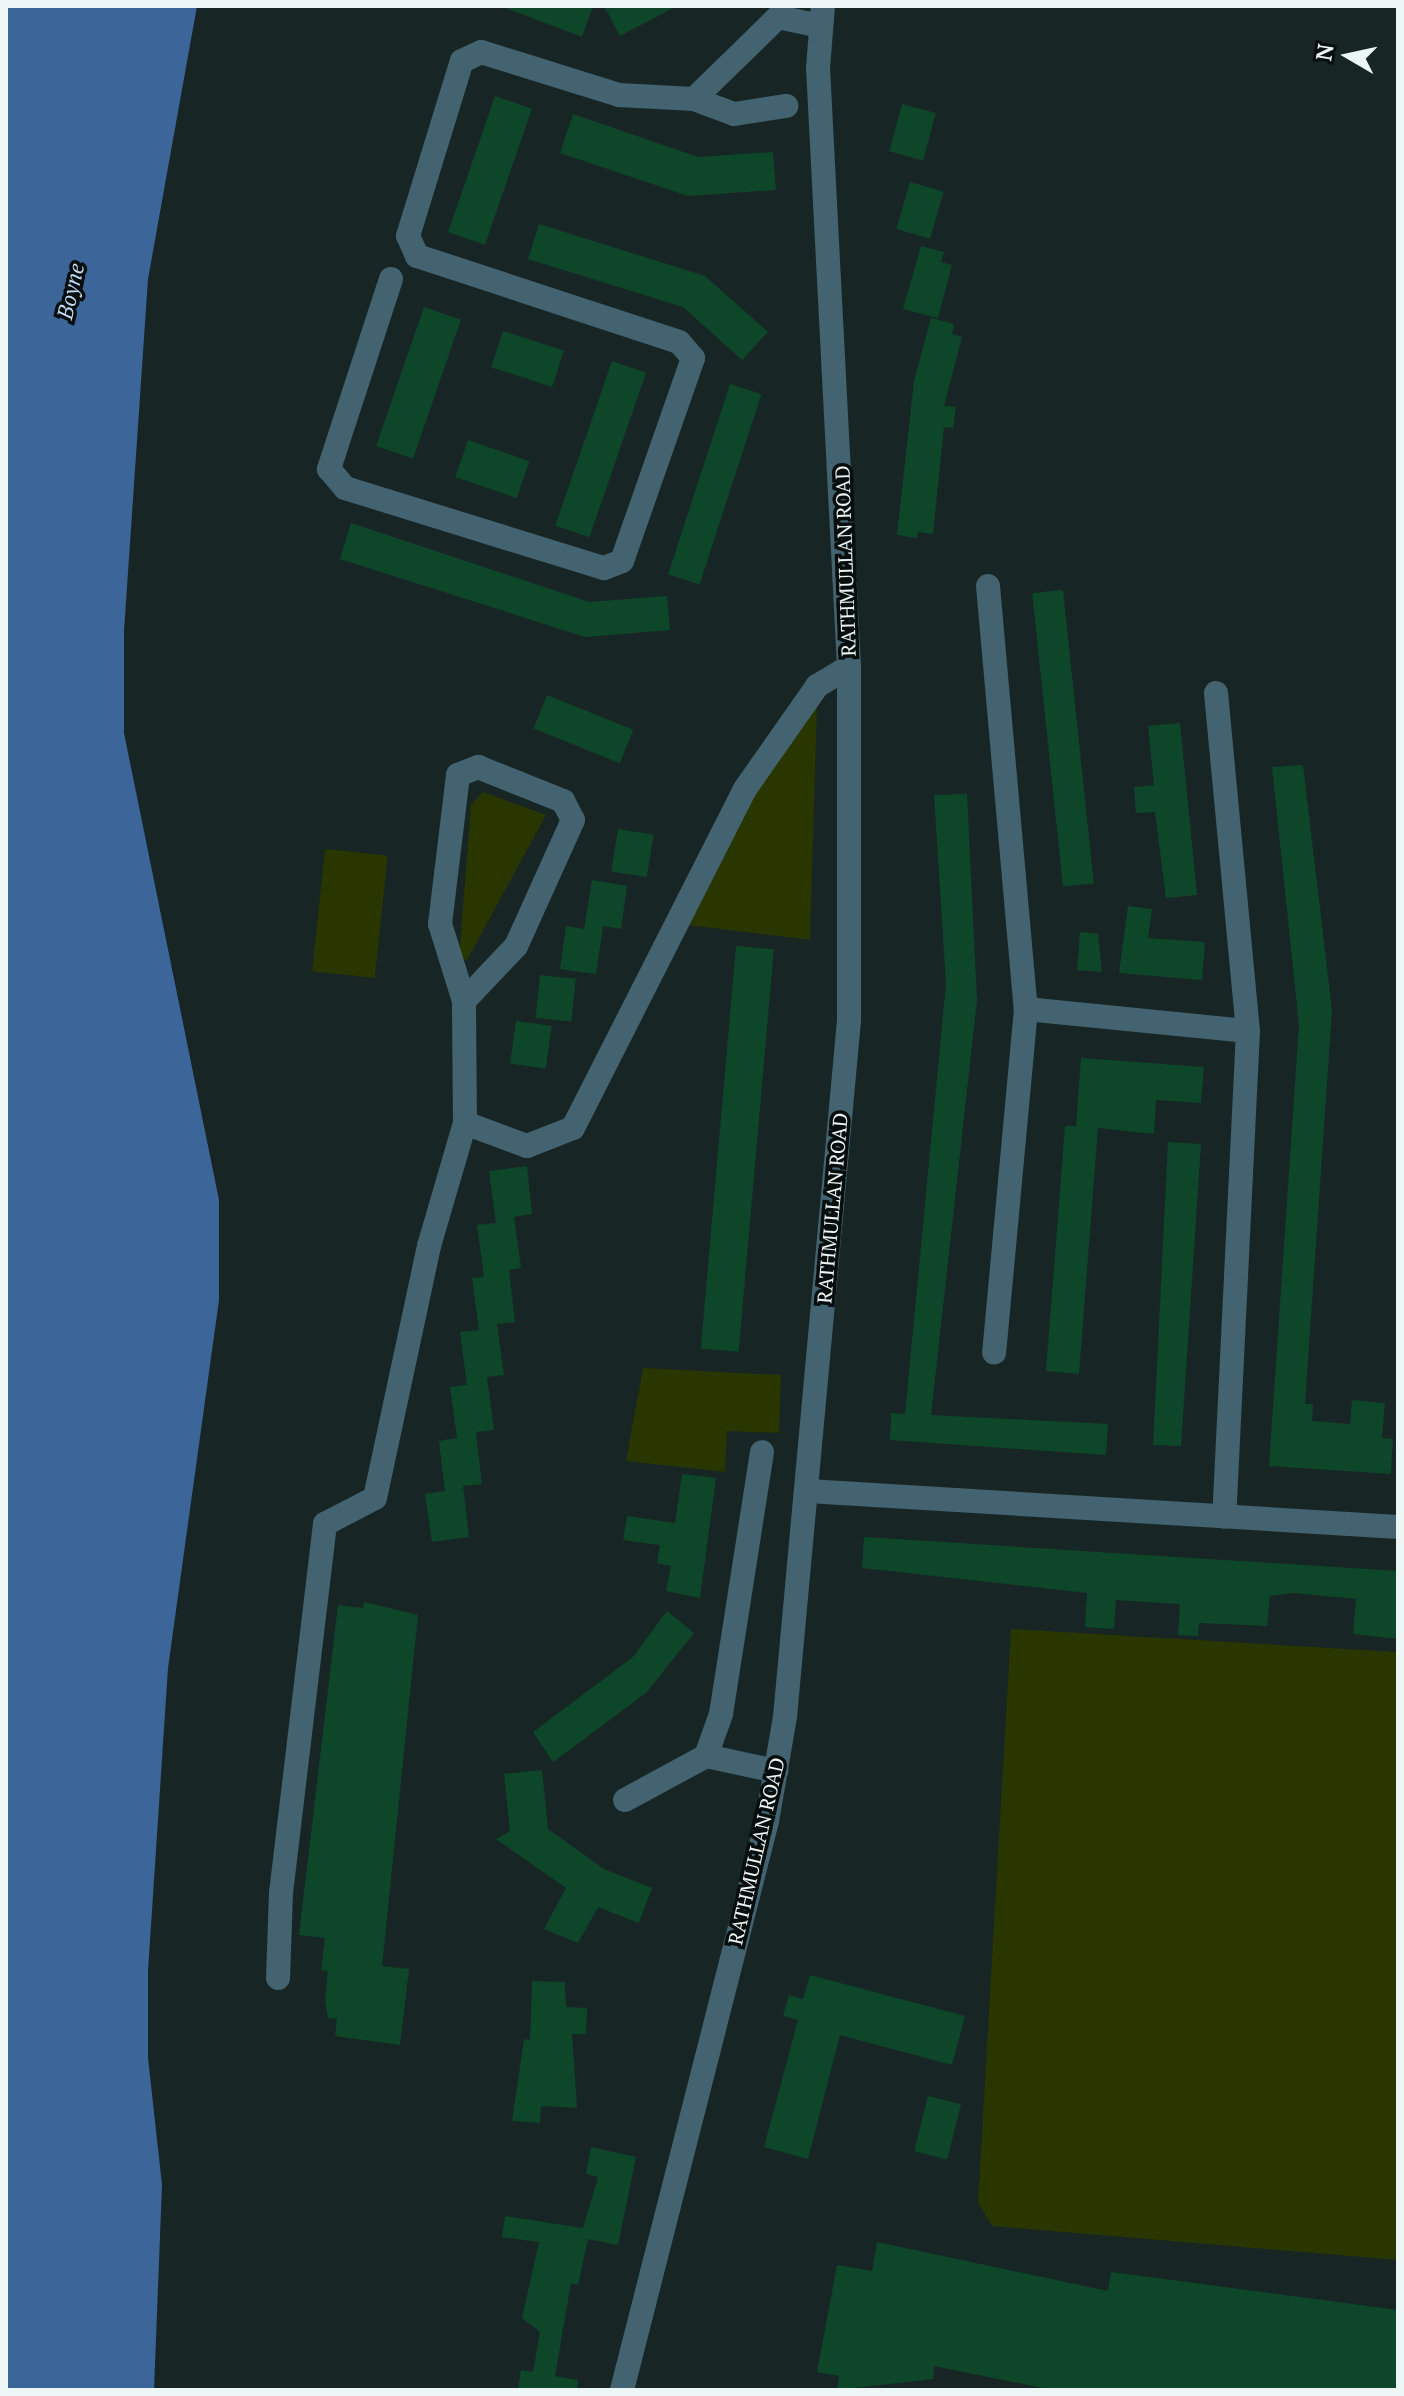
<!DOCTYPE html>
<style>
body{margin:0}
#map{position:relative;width:1404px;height:2396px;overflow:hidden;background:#172625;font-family:"PT Serif",serif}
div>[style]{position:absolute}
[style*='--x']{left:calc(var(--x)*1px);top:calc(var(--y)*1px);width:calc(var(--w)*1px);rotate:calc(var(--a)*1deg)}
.green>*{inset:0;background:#293600;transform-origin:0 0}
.water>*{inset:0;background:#3c669a}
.building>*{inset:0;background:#0d4629;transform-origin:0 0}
.minor>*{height:24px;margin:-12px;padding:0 12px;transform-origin:12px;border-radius:12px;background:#42636f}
span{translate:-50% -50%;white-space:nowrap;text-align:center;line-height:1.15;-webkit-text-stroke:7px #070e0d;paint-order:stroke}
.street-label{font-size:20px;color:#ecf6f5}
.water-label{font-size:22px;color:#c1daf9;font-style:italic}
.frame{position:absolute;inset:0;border:8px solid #ecf6f5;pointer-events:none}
.north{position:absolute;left:1308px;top:16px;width:80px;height:80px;-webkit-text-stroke:6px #070e0d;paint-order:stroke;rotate:279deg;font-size:22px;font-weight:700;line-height:32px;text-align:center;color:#ecf6f5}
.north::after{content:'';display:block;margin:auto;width:28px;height:36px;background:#ecf6f5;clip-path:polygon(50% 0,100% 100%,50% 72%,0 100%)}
</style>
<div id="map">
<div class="green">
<i style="clip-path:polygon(817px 703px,810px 940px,688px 925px,774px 757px)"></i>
<i style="clip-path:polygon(483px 792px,546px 815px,467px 960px,459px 959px,471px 805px)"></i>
<i style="left:325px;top:849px;width:63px;height:123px;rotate:6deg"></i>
<i style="clip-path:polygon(643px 1368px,781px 1375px,779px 1433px,727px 1431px,725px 1472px,626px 1461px)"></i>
<i style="clip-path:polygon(1011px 1629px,1398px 1652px,1398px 2260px,992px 2226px,978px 2203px)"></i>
</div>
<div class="water">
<i style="clip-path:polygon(6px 6px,197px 6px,148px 279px,124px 631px,124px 733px,219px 1200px,219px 1300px,168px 1668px,148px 1971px,148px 2058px,162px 2185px,154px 2390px,6px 2390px)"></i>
</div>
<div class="building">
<i style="clip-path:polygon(501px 6px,593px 6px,582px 37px)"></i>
<i style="clip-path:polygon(604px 6px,677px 6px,620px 36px)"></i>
<i style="left:495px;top:96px;width:39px;height:144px;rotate:19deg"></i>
<i style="left:902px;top:104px;width:35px;height:49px;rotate:15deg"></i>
<i style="clip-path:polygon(573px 114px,698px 157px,773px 152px,776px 190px,688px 196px,560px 153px)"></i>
<i style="left:910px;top:182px;width:35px;height:49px;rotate:16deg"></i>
<i style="clip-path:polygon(539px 224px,705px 276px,768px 332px,742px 360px,683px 307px,528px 259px)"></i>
<i style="clip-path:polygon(921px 246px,944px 252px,941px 262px,952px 265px,938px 318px,903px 309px)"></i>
<i style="left:424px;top:307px;width:39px;height:147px;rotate:19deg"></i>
<i style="clip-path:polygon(931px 318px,954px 324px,952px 334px,962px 337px,944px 406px,956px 407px,953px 428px,944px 427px,933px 534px,918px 532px,917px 538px,897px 535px,914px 381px)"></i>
<i style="left:503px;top:331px;width:64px;height:38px;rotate:18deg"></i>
<i style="left:612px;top:361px;width:36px;height:174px;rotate:19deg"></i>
<i style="left:730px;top:384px;width:33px;height:200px;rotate:18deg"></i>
<i style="left:468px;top:440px;width:65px;height:39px;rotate:19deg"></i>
<i style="clip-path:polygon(351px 523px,589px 602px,667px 596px,670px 630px,585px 637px,340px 559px)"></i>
<i style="left:1063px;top:590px;width:295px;height:31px;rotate:84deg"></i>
<i style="left:547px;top:695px;width:93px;height:36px;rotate:22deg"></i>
<i style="clip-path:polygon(1180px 723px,1197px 895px,1166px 898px,1155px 812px,1136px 813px,1134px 787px,1154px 785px,1148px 726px)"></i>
<i style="clip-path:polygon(1303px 765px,1332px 1010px,1305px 1404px,1313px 1404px,1312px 1421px,1350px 1424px,1352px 1400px,1385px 1403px,1382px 1438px,1393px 1439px,1391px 1474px,1269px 1466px,1299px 1025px,1272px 767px)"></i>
<i style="clip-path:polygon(967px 794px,977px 1000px,931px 1415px,1108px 1424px,1106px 1455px,890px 1440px,891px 1413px,905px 1414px,946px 984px,934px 795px)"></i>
<i style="left:618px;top:829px;width:36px;height:43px;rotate:9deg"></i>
<i style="clip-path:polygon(592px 880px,627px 886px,621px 929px,603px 926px,596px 974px,560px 969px,566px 926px,584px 929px)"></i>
<i style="clip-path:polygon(1128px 906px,1152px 909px,1148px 938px,1205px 942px,1202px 980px,1119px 973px)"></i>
<i style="clip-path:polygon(1080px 932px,1098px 934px,1102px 972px,1077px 970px)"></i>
<i style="left:736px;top:946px;width:38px;height:404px;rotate:5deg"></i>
<i style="left:540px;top:975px;width:36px;height:43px;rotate:6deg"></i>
<i style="left:516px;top:1021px;width:36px;height:43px;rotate:8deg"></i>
<i style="clip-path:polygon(1081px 1058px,1204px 1067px,1201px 1103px,1156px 1100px,1154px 1134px,1098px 1128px,1079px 1374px,1046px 1371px,1065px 1126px,1076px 1126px)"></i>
<i style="clip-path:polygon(1168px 1142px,1201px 1144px,1181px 1446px,1153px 1445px)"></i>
<i style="clip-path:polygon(527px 1166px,532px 1214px,514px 1217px,521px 1268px,509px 1270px,515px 1322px,497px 1324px,504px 1375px,487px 1377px,494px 1430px,476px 1432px,482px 1484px,463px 1486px,469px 1537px,432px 1542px,425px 1494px,445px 1491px,439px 1441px,457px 1438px,450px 1387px,467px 1385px,460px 1332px,479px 1330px,472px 1278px,484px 1277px,477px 1225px,496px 1223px,489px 1171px)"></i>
<i style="clip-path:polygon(682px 1474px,716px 1478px,700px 1598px,666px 1591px,671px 1566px,657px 1563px,660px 1545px,623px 1540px,627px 1516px,675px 1523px)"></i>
<i style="clip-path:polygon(864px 1537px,1398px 1571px,1398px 1639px,1353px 1634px,1356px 1599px,1294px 1593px,1270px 1596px,1267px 1626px,1199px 1623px,1198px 1636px,1178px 1635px,1180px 1604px,1116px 1600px,1114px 1629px,1085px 1627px,1087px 1593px,862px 1568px)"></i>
<i style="clip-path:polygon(364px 1602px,418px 1615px,382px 1966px,409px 1969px,400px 2045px,335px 2036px,337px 2019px,328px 2018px,325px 2000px,328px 1971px,321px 1970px,325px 1938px,299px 1935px,338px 1605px,363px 1608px)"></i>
<i style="clip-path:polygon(667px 1611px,694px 1633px,646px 1693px,553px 1762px,533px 1732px,633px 1657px)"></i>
<i style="clip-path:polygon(542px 1770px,548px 1829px,604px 1869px,652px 1888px,639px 1923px,598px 1907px,578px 1943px,544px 1929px,566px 1888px,496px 1839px,510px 1831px,504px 1774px)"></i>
<i style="clip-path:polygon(810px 1975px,965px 2016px,952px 2065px,840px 2035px,808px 2159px,764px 2147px,798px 2020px,783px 2016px,789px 1995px,803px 1999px)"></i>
<i style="clip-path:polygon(532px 1981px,565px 1982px,566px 2007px,587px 2008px,586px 2034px,572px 2034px,577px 2108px,541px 2106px,540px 2123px,512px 2121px,524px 2039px,530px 2040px)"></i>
<i style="left:928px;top:2096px;width:34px;height:57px;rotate:14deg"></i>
<i style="clip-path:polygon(591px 2147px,636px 2157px,618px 2245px,588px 2239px,578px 2285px,571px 2283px,555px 2376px,578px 2380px,577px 2390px,518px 2390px,521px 2370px,533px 2372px,540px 2332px,522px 2318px,539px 2242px,502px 2237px,505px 2216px,583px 2228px,598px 2177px,586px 2174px)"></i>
<i style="clip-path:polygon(877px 2242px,1108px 2291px,1111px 2272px,1398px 2310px,1398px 2390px,1053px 2390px,934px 2366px,933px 2379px,837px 2390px,839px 2376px,817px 2372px,837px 2265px,872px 2271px)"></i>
</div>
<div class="minor">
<i style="--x:694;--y:99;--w:43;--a:20.6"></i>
<i style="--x:734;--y:114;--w:53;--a:-8.7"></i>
<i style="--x:391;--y:279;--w:200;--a:108.1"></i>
<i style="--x:329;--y:469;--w:25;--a:50"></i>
<i style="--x:345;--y:488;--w:271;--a:17.2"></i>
<i style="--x:604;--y:568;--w:19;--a:-21"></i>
<i style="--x:622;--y:561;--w:215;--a:-70.7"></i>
<i style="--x:693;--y:358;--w:21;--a:-131"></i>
<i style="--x:679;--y:342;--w:276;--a:-161.8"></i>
<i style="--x:417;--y:256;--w:22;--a:-114"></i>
<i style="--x:408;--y:236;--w:183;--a:-72.9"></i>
<i style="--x:462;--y:61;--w:21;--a:-25"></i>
<i style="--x:481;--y:52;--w:145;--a:17.3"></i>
<i style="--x:619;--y:95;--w:75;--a:3.1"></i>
<i style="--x:694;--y:99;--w:117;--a:-44.3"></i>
<i style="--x:778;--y:17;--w:43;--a:12.1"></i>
<i style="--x:988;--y:586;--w:425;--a:84.9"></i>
<i style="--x:1026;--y:1009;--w:345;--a:95.3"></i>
<i style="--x:1216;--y:693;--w:340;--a:84.6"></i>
<i style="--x:1248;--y:1031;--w:486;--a:92.8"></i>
<i style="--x:1026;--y:1009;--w:223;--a:5.7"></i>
<i style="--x:465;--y:1123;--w:66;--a:20.4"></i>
<i style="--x:527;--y:1146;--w:49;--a:-21.4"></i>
<i style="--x:573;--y:1128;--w:380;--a:-63.1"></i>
<i style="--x:745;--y:789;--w:126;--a:-55"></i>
<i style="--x:817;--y:686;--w:37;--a:-31"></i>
<i style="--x:808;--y:1491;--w:591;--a:3.49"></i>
<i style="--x:706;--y:1756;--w:72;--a:12.1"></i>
<i style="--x:625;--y:1800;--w:92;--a:-28.5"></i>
<i style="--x:706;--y:1756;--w:45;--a:-70.3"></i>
<i style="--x:721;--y:1714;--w:265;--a:-81.1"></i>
<i style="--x:278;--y:1978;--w:85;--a:-88"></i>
<i style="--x:281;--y:1893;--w:372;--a:-83.2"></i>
<i style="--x:325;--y:1524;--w:56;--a:-27.5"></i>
<i style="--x:375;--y:1498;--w:258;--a:-77.9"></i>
<i style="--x:429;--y:1246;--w:128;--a:-73.7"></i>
<i style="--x:465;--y:1123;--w:122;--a:-90.5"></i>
<i style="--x:464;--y:1001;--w:81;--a:-107.3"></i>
<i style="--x:440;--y:924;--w:150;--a:-83.1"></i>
<i style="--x:458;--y:775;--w:22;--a:-22"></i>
<i style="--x:478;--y:767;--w:92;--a:21.8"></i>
<i style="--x:563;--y:801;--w:21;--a:62"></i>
<i style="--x:573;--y:820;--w:138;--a:114.3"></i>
<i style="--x:516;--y:946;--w:76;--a:133.4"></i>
<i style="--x:622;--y:2390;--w:587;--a:-75.7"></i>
<i style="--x:767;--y:1821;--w:106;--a:-80.2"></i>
<i style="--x:785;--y:1717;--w:699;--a:-84.75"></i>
<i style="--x:849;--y:1021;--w:354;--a:-90"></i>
<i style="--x:849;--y:667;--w:600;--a:-92.96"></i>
<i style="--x:818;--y:68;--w:62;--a:-85.4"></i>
</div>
<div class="street-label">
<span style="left:845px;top:561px;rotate:-92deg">RATHMULLAN ROAD</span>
<span style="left:832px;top:1208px;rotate:-85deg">RATHMULLAN ROAD</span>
<span style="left:756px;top:1851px;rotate:-77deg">RATHMULLAN ROAD</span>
</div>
<div class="water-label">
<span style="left:70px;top:291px;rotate:-77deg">Boyne</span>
</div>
<div class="frame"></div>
<div class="north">N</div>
</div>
